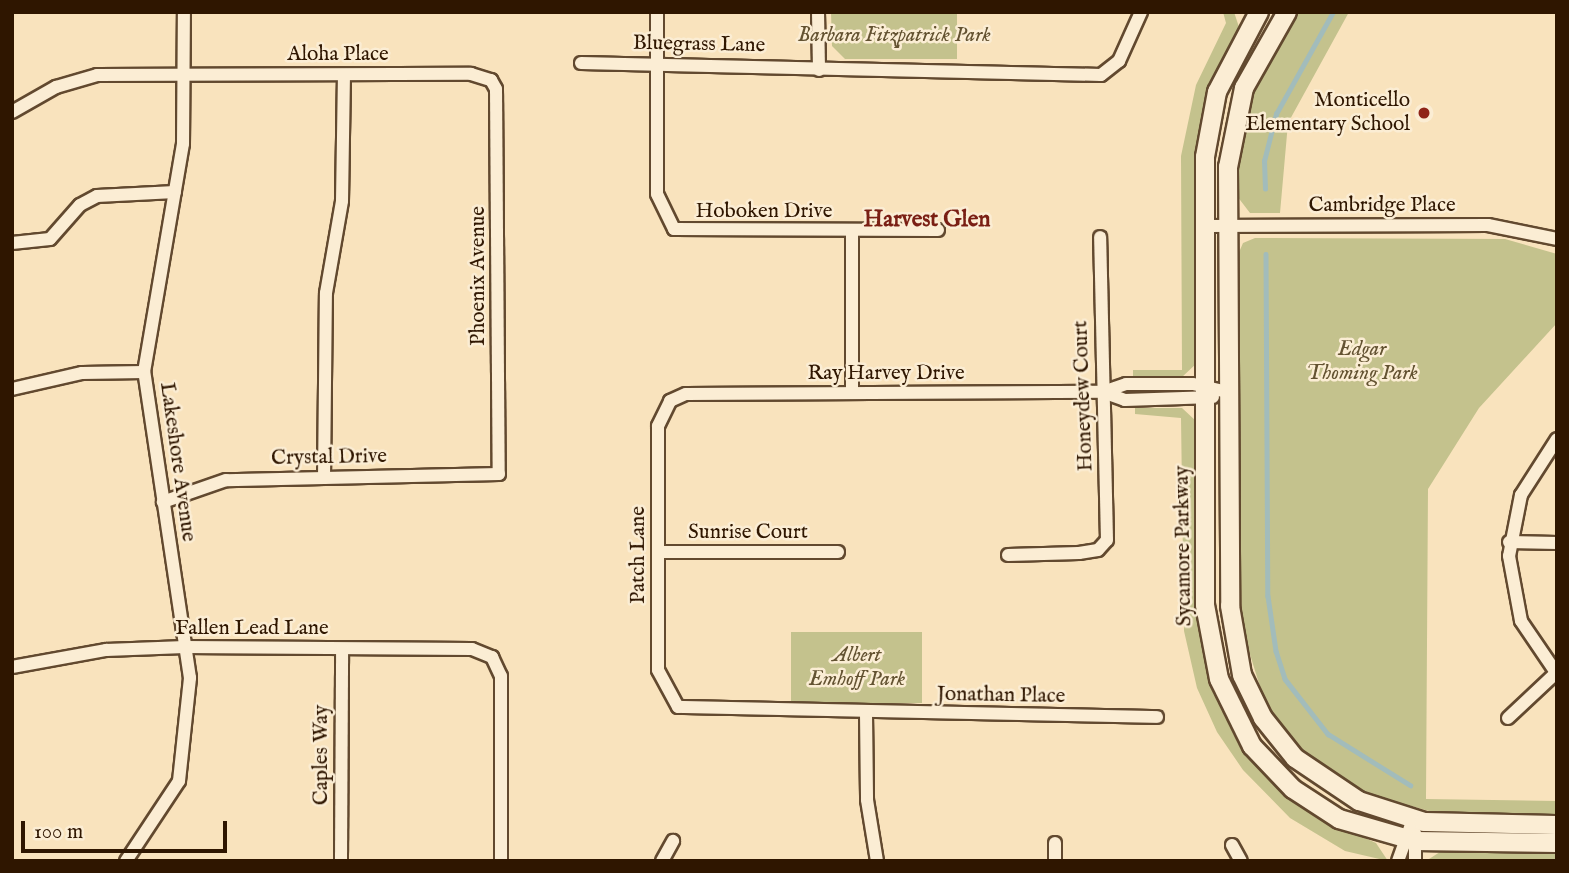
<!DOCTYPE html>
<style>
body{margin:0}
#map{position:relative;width:1569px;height:873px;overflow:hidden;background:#f9e3bd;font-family:"IM FELL English",serif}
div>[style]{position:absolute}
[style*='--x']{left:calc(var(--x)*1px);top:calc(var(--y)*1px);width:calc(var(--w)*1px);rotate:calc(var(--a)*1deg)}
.green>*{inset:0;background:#c4c28d;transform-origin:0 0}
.stream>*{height:4.5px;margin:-2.25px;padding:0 2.25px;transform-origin:2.25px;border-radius:2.25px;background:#a2bcbb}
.roads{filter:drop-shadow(2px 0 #62492f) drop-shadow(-2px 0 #62492f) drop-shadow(0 2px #62492f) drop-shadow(0 -2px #62492f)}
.minor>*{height:12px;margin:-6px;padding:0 6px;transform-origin:6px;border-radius:6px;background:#fbedd4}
.secondary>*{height:18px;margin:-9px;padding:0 9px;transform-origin:9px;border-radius:9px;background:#fbedd4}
.dots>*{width:19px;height:19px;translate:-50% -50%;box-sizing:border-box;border:4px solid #fbedd4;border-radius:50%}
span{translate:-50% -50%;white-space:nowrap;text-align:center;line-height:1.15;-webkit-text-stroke:5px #fbedd4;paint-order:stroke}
.park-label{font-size:21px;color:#635231;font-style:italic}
.street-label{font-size:21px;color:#2f1600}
.poi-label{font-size:21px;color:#2f1600}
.right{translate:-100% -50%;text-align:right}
.neighbourhood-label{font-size:23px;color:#7a1f14;font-weight:700}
.frame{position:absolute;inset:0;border:14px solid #2f1600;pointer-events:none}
.scale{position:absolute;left:21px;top:821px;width:206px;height:32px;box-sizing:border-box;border:4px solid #2f1600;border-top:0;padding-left:9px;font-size:21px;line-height:24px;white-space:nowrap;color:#2f1600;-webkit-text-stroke:5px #fbedd4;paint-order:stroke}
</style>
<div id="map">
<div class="green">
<i style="clip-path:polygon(831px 12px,957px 12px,957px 59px,845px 59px,832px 46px)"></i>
<i style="clip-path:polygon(1223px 12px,1234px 12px,1239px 27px,1210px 88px,1199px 136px,1197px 363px,1182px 377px,1133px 377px,1133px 370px,1182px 370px,1181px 156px,1196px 85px,1226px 23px)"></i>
<i style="clip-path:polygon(1297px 12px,1349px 12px,1288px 123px,1280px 213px,1250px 213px,1237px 196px,1238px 143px,1260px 72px)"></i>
<i style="clip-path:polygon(1255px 238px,1505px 239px,1557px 254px,1557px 323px,1479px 408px,1428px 489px,1426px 799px,1557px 801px,1557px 816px,1436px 813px,1355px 790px,1307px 757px,1266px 706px,1239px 619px,1237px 257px,1243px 243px)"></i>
<i style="clip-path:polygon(1135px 408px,1182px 408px,1196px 421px,1198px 617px,1214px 688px,1240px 742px,1277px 785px,1330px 822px,1376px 843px,1388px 861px,1345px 851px,1290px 818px,1243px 770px,1217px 732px,1197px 688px,1184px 631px,1181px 418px,1135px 414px)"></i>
<i style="left:922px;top:632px;width:71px;height:131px;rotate:90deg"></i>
<i style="clip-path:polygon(1443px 850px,1557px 851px,1557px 861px,1426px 861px)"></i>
</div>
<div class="stream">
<i style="--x:1265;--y:189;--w:28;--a:-92"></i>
<i style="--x:1264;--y:161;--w:49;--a:-75.7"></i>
<i style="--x:1276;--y:114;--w:117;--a:-60.8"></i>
<i style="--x:1266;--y:254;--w:342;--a:89.7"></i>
<i style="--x:1268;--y:596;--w:56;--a:81.7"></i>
<i style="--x:1276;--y:651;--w:29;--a:72"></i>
<i style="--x:1285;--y:679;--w:70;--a:52"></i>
<i style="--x:1328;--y:734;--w:97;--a:31.9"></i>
</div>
<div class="roads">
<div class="minor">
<i style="--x:657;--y:12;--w:182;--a:90"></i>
<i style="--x:657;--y:194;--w:39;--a:64"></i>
<i style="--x:674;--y:229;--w:264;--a:0.2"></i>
<i style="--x:818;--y:12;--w:58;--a:89"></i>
<i style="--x:581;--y:63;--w:520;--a:1.32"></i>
<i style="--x:1101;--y:75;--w:23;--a:-38"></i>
<i style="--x:1119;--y:61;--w:54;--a:-65.8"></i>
<i style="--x:12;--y:112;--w:51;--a:-29.6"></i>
<i style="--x:56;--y:87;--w:43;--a:-16.3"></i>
<i style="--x:97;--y:75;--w:374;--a:-0.2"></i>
<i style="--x:471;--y:74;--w:21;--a:17"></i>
<i style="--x:491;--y:80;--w:10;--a:61"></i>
<i style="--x:496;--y:89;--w:385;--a:89.6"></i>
<i style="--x:499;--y:474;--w:273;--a:178.7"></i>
<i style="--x:226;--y:480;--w:67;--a:160.8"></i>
<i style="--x:1205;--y:226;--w:283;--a:-0.2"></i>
<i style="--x:1488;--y:225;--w:70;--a:11.5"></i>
<i style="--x:852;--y:231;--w:162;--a:90"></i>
<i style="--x:12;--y:243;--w:38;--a:-6"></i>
<i style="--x:50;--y:239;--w:45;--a:-48.6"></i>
<i style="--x:80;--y:205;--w:19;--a:-28"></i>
<i style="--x:97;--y:196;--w:78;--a:-2.9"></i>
<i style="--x:12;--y:389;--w:72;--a:-12.9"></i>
<i style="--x:82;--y:373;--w:62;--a:-0.9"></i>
<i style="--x:1103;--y:392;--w:23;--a:20"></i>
<i style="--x:1125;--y:400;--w:88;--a:-2"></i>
<i style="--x:1557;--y:439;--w:67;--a:122.7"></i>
<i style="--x:1521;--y:495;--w:62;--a:101.1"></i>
<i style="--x:1509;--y:556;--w:66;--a:79.5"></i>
<i style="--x:1521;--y:621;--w:64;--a:55.8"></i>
<i style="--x:324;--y:478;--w:185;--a:-89.4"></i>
<i style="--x:326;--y:293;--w:93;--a:-80.1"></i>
<i style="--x:342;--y:201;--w:126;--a:-89.1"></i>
<i style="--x:1509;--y:542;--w:48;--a:1.2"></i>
<i style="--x:658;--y:552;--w:180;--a:0"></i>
<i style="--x:1008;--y:555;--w:71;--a:-1.6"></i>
<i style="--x:1079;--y:553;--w:19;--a:-9"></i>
<i style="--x:1098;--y:550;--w:13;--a:-48"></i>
<i style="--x:1107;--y:540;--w:303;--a:-91.3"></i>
<i style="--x:12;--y:667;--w:96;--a:-10.3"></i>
<i style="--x:106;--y:650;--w:79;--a:-2.2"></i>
<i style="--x:185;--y:647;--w:287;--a:0.4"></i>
<i style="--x:472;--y:649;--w:22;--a:22"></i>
<i style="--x:492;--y:657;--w:21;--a:65"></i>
<i style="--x:501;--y:676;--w:185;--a:90"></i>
<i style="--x:866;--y:714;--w:86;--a:89.3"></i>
<i style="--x:867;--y:800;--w:62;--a:80.7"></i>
<i style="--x:1157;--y:717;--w:479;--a:-178.8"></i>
<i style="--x:678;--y:707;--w:42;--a:-118.4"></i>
<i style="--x:658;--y:670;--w:244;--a:-90"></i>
<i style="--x:658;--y:426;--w:28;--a:-64"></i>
<i style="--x:670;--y:401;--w:17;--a:-24"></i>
<i style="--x:686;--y:394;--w:417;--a:-0.3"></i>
<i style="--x:1103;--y:392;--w:24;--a:-19"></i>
<i style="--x:1126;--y:384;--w:67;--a:0"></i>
<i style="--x:1193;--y:384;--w:37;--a:13"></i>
<i style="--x:1508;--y:718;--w:66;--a:-43.2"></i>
<i style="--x:1415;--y:833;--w:28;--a:90"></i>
<i style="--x:1232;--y:845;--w:18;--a:61"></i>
<i style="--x:126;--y:861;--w:96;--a:-56.5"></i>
<i style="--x:179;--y:781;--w:104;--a:-83.9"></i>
<i style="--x:190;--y:678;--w:309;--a:-98.5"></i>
<i style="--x:144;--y:372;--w:231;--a:-80.3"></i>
<i style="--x:183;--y:144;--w:132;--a:-89.6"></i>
<i style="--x:341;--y:861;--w:212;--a:-89.7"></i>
<i style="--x:662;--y:861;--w:23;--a:-61"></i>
<i style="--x:1055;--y:861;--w:18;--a:-90"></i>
<i style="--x:1398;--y:861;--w:45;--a:-70.3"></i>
</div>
<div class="secondary">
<i style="--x:1259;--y:12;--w:90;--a:117.7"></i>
<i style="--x:1217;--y:92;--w:66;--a:100.5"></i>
<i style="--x:1205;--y:157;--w:448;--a:90"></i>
<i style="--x:1205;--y:605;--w:75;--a:79.3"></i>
<i style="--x:1219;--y:679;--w:75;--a:63.8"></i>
<i style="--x:1252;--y:746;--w:59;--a:46.4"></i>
<i style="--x:1293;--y:789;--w:55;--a:33.1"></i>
<i style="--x:1339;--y:819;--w:79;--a:16.1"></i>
<i style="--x:1415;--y:841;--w:142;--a:0.8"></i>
<i style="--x:1287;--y:12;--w:87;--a:119.5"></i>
<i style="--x:1244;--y:88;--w:81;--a:101.4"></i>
<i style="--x:1228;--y:167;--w:439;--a:89.7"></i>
<i style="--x:1230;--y:606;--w:70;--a:80.1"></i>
<i style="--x:1242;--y:675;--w:48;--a:64"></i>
<i style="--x:1263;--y:718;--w:51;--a:51.3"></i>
<i style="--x:1295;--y:758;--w:77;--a:33.9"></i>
<i style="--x:1359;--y:801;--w:68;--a:17.9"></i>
<i style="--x:1424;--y:822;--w:133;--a:1.3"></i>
</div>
</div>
<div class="dots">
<i style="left:1424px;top:113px;background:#8f2418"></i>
</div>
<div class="park-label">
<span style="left:894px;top:36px">Barbara Fitzpatrick Park</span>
<span style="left:1362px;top:362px">Edgar<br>Thoming Park</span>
<span style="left:857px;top:668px">Albert<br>Emhoff Park</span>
</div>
<div class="street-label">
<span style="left:699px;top:45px;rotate:1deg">Bluegrass Lane</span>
<span style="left:338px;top:55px">Aloha Place</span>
<span style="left:1382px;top:206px">Cambridge Place</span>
<span style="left:764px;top:212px">Hoboken Drive</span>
<span style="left:479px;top:276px;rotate:-90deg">Phoenix Avenue</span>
<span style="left:886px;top:374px">Ray Harvey Drive</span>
<span style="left:1084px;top:396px;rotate:-92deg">Honeydew Court</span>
<span style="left:329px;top:458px;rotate:-1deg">Crystal Drive</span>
<span style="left:177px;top:462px;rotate:82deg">Lakeshore Avenue</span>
<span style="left:748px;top:533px">Sunrise Court</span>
<span style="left:1184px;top:546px;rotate:-91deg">Sycamore Parkway</span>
<span style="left:639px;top:555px;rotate:-90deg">Patch Lane</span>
<span style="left:252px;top:629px">Fallen Lead Lane</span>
<span style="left:1001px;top:696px;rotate:1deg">Jonathan Place</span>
<span style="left:322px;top:755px;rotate:-90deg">Caples Way</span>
</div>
<div class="poi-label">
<span class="right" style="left:1410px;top:113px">Monticello<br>Elementary School</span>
</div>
<div class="neighbourhood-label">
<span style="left:927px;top:220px">Harvest Glen</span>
</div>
<div class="frame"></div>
<div class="scale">100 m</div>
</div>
